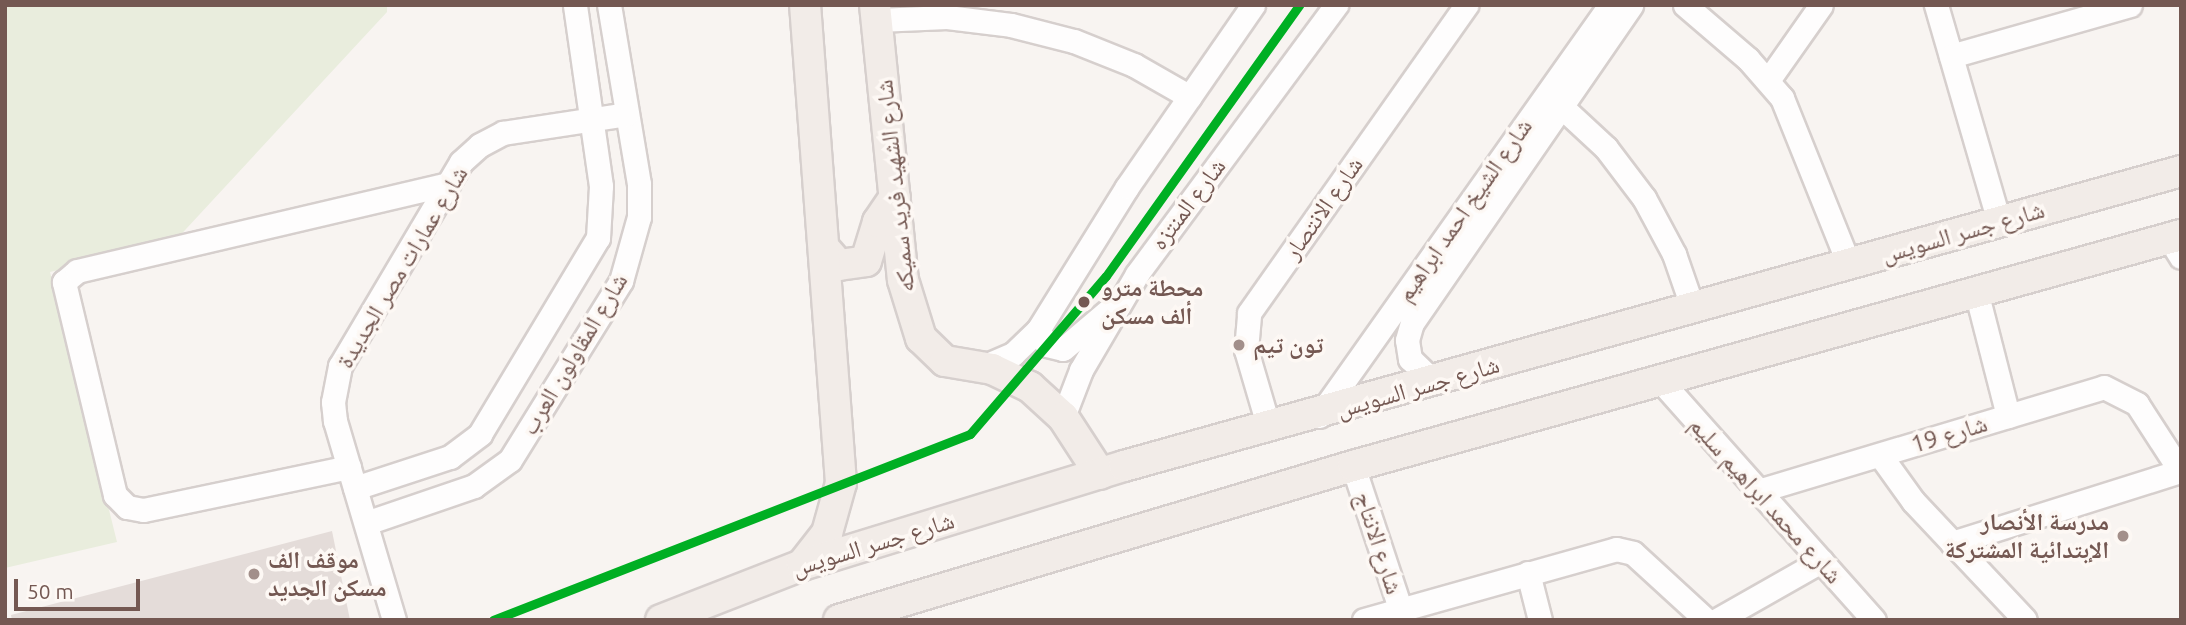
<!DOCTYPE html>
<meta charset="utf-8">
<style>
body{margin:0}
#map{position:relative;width:2186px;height:625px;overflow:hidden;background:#f8f4f1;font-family:Ubuntu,"Noto Naskh Arabic",sans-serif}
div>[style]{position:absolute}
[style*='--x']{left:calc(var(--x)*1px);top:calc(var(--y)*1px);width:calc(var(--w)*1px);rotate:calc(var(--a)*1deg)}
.green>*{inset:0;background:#e9eddd}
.building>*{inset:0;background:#e4dcd9}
.roads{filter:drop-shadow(2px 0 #d6cfcd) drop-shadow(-2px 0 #d6cfcd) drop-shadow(0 2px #d6cfcd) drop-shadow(0 -2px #d6cfcd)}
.minor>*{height:23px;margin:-11.5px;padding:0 11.5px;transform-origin:11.5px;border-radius:11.5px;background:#fefdfd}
.major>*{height:30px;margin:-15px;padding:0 15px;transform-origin:15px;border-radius:15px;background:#f2ece8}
.metro-1>*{height:9px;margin:-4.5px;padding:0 4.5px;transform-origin:4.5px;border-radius:4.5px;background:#00af23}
.dots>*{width:19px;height:19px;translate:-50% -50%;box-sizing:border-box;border:4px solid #fdf8f4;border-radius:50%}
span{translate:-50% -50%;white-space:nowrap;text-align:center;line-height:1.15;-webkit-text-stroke:7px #fdf8f4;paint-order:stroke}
.street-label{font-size:24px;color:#745852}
.stop-label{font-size:24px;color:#745852;font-weight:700}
.left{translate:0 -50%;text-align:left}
.poi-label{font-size:24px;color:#745852;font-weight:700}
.right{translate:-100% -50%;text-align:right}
.frame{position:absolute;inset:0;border:7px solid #745852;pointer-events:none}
.scale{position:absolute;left:14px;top:579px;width:126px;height:32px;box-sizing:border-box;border:4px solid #745852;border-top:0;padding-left:9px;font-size:21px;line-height:24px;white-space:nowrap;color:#745852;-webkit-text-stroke:5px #fdf8f4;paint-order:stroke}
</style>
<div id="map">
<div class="green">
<i style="clip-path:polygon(5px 5px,387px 5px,387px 12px,174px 242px,50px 272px,117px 542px,5px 568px)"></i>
</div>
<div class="building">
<i style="clip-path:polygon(332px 531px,350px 620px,12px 620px,11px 615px)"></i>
</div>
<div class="roads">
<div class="minor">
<i style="--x:1685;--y:5;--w:83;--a:40.6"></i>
<i style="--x:1748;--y:59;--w:52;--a:48.9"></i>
<i style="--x:1782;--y:98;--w:180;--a:68.1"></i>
<i style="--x:1936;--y:5;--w:226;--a:73.8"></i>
<i style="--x:877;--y:20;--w:70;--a:-2.5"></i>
<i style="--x:947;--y:17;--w:64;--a:7.1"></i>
<i style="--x:1011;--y:25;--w:65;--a:14.3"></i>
<i style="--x:1074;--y:41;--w:65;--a:21.8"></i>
<i style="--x:1134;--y:65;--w:64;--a:29.7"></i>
<i style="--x:1951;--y:56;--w:186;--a:-15.9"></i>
<i style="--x:1769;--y:79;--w:90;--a:-54.9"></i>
<i style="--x:1551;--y:97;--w:75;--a:42.8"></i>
<i style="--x:1606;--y:148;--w:63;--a:52.8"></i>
<i style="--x:1644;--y:198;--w:64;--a:61.8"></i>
<i style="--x:1674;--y:254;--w:58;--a:70.9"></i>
<i style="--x:2169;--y:238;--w:22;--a:58"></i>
<i style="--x:1976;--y:291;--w:129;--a:75.6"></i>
<i style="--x:1038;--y:330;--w:17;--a:59"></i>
<i style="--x:1047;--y:345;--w:16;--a:14"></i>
<i style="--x:1063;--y:349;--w:60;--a:-40.3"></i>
<i style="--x:980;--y:368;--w:36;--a:-23"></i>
<i style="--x:1013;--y:354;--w:35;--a:-44"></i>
<i style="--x:1038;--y:330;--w:168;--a:-58.1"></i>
<i style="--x:1127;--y:187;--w:221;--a:-55.3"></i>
<i style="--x:1659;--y:379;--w:323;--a:48.3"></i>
<i style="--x:1433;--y:381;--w:32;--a:-136"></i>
<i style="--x:1410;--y:359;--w:19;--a:-99"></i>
<i style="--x:1407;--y:340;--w:18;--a:-74"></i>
<i style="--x:1412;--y:323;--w:386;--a:-55.4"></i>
<i style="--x:1319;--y:416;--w:504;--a:-54.7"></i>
<i style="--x:1063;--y:417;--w:50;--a:-69"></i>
<i style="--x:1081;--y:370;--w:111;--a:-59.7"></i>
<i style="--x:1137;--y:274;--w:335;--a:-53.5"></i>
<i style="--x:1269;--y:428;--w:81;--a:-106.4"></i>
<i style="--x:1246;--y:350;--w:37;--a:-85"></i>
<i style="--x:1249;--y:313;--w:377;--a:-54.8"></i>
<i style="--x:1880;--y:455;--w:57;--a:54.3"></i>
<i style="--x:1913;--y:501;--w:163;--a:46.7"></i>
<i style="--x:1353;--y:466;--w:162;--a:71.7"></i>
<i style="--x:349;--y:467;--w:210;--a:168.2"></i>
<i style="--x:143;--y:510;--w:16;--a:-169"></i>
<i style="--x:127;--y:507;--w:17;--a:-135"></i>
<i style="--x:115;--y:495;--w:219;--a:-103.5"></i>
<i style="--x:64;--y:282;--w:17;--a:-40"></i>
<i style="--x:77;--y:271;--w:381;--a:-13.2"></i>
<i style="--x:355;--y:488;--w:100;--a:-18.1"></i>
<i style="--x:450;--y:457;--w:38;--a:-37"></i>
<i style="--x:480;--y:434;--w:229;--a:-59"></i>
<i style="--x:598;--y:238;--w:52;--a:-86.7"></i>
<i style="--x:601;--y:186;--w:183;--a:-98.2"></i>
<i style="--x:1758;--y:491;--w:361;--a:-16.7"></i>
<i style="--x:2104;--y:387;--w:37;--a:27"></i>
<i style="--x:2137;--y:404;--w:81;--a:57.1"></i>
<i style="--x:366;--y:523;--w:114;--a:-18.9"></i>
<i style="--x:474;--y:486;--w:44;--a:-35.8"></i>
<i style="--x:510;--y:460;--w:211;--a:-58.2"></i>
<i style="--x:621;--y:281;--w:66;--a:-74.3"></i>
<i style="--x:639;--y:217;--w:33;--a:-90"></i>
<i style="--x:639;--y:184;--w:181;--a:-99.5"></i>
<i style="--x:1952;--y:543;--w:239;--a:-17.5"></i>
<i style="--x:1528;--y:573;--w:49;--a:75.7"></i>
<i style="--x:394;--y:620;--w:208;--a:-106.5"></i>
<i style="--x:335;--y:421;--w:19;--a:-96"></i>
<i style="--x:333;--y:402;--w:37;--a:-79"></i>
<i style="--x:340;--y:366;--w:237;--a:-59.3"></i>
<i style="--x:461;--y:162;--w:25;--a:-42"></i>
<i style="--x:480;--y:145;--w:26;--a:-28"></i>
<i style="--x:503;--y:133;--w:125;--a:-8.7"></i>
<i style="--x:1364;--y:620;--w:262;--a:-15.7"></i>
<i style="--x:1616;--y:549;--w:17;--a:13"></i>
<i style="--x:1633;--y:553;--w:99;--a:42.5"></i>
<i style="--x:1717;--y:620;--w:120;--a:-29.6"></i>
</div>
<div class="major">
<i style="--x:875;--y:5;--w:276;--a:84.2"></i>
<i style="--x:903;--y:280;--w:61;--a:72.8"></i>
<i style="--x:921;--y:338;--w:33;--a:44"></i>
<i style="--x:945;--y:361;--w:48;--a:9.7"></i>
<i style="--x:992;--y:369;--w:42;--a:25.3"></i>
<i style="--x:1030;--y:387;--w:45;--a:42.3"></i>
<i style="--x:1063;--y:417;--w:68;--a:57"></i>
<i style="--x:825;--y:249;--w:21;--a:49"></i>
<i style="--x:839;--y:265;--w:27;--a:-8"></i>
<i style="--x:866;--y:261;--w:41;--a:-72.9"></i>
<i style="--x:878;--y:222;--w:30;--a:-56"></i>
<i style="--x:802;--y:565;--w:41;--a:-52"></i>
<i style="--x:827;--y:533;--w:52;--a:-74.4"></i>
<i style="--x:841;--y:483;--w:479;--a:-94.3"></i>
<i style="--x:661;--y:620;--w:151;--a:-21.3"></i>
<i style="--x:802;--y:565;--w:337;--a:-17.1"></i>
<i style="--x:1124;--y:466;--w:1097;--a:-15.59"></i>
<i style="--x:839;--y:620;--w:537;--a:-16.68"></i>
<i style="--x:1353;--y:466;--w:860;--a:-15.59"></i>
</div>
</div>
<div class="metro-1">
<i style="--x:493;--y:620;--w:512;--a:-21.3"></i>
<i style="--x:970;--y:434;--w:208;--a:-49.3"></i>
<i style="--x:1106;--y:276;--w:333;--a:-54.5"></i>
</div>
<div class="dots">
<i style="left:1084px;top:302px;background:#745852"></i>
<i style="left:1239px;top:345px;background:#a28f8a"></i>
<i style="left:2123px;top:536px;background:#a28f8a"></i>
<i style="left:254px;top:574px;background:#a28f8a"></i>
</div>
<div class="street-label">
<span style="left:895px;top:186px;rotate:-96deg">شارع الشهيد فريد سميكه</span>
<span style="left:1188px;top:204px;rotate:-53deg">شارع المنتزه</span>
<span style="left:1323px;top:208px;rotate:-55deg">شارع الانتصار</span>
<span style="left:1464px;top:210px;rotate:-55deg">شارع الشيخ احمد ابراهيم</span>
<span style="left:1963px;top:232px;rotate:-16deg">شارع جسر السويس</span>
<span style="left:402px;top:267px;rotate:-59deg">شارع عمارات مصر الجديدة</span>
<span style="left:574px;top:354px;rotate:-59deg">شارع المقاولون العرب</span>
<span style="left:1418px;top:387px;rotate:-16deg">شارع جسر السويس</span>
<span style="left:1949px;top:434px;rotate:-17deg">شارع 19</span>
<span style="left:1766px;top:500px;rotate:48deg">شارع محمد ابراهيم سليم</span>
<span style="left:1379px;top:543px;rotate:72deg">شارع الانتاج</span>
<span style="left:873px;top:544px;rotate:-17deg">شارع جسر السويس</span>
</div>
<div class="stop-label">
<span class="left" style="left:1101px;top:302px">محطة مترو<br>ألف مسكن</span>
</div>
<div class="poi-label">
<span class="left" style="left:1253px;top:345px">تون تيم</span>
<span class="right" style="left:2109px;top:536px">مدرسة الأنصار<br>الإبتدائية المشتركة</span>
<span class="left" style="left:268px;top:574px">موقف الف<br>مسكن الجديد</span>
</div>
<div class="frame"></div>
<div class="scale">50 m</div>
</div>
